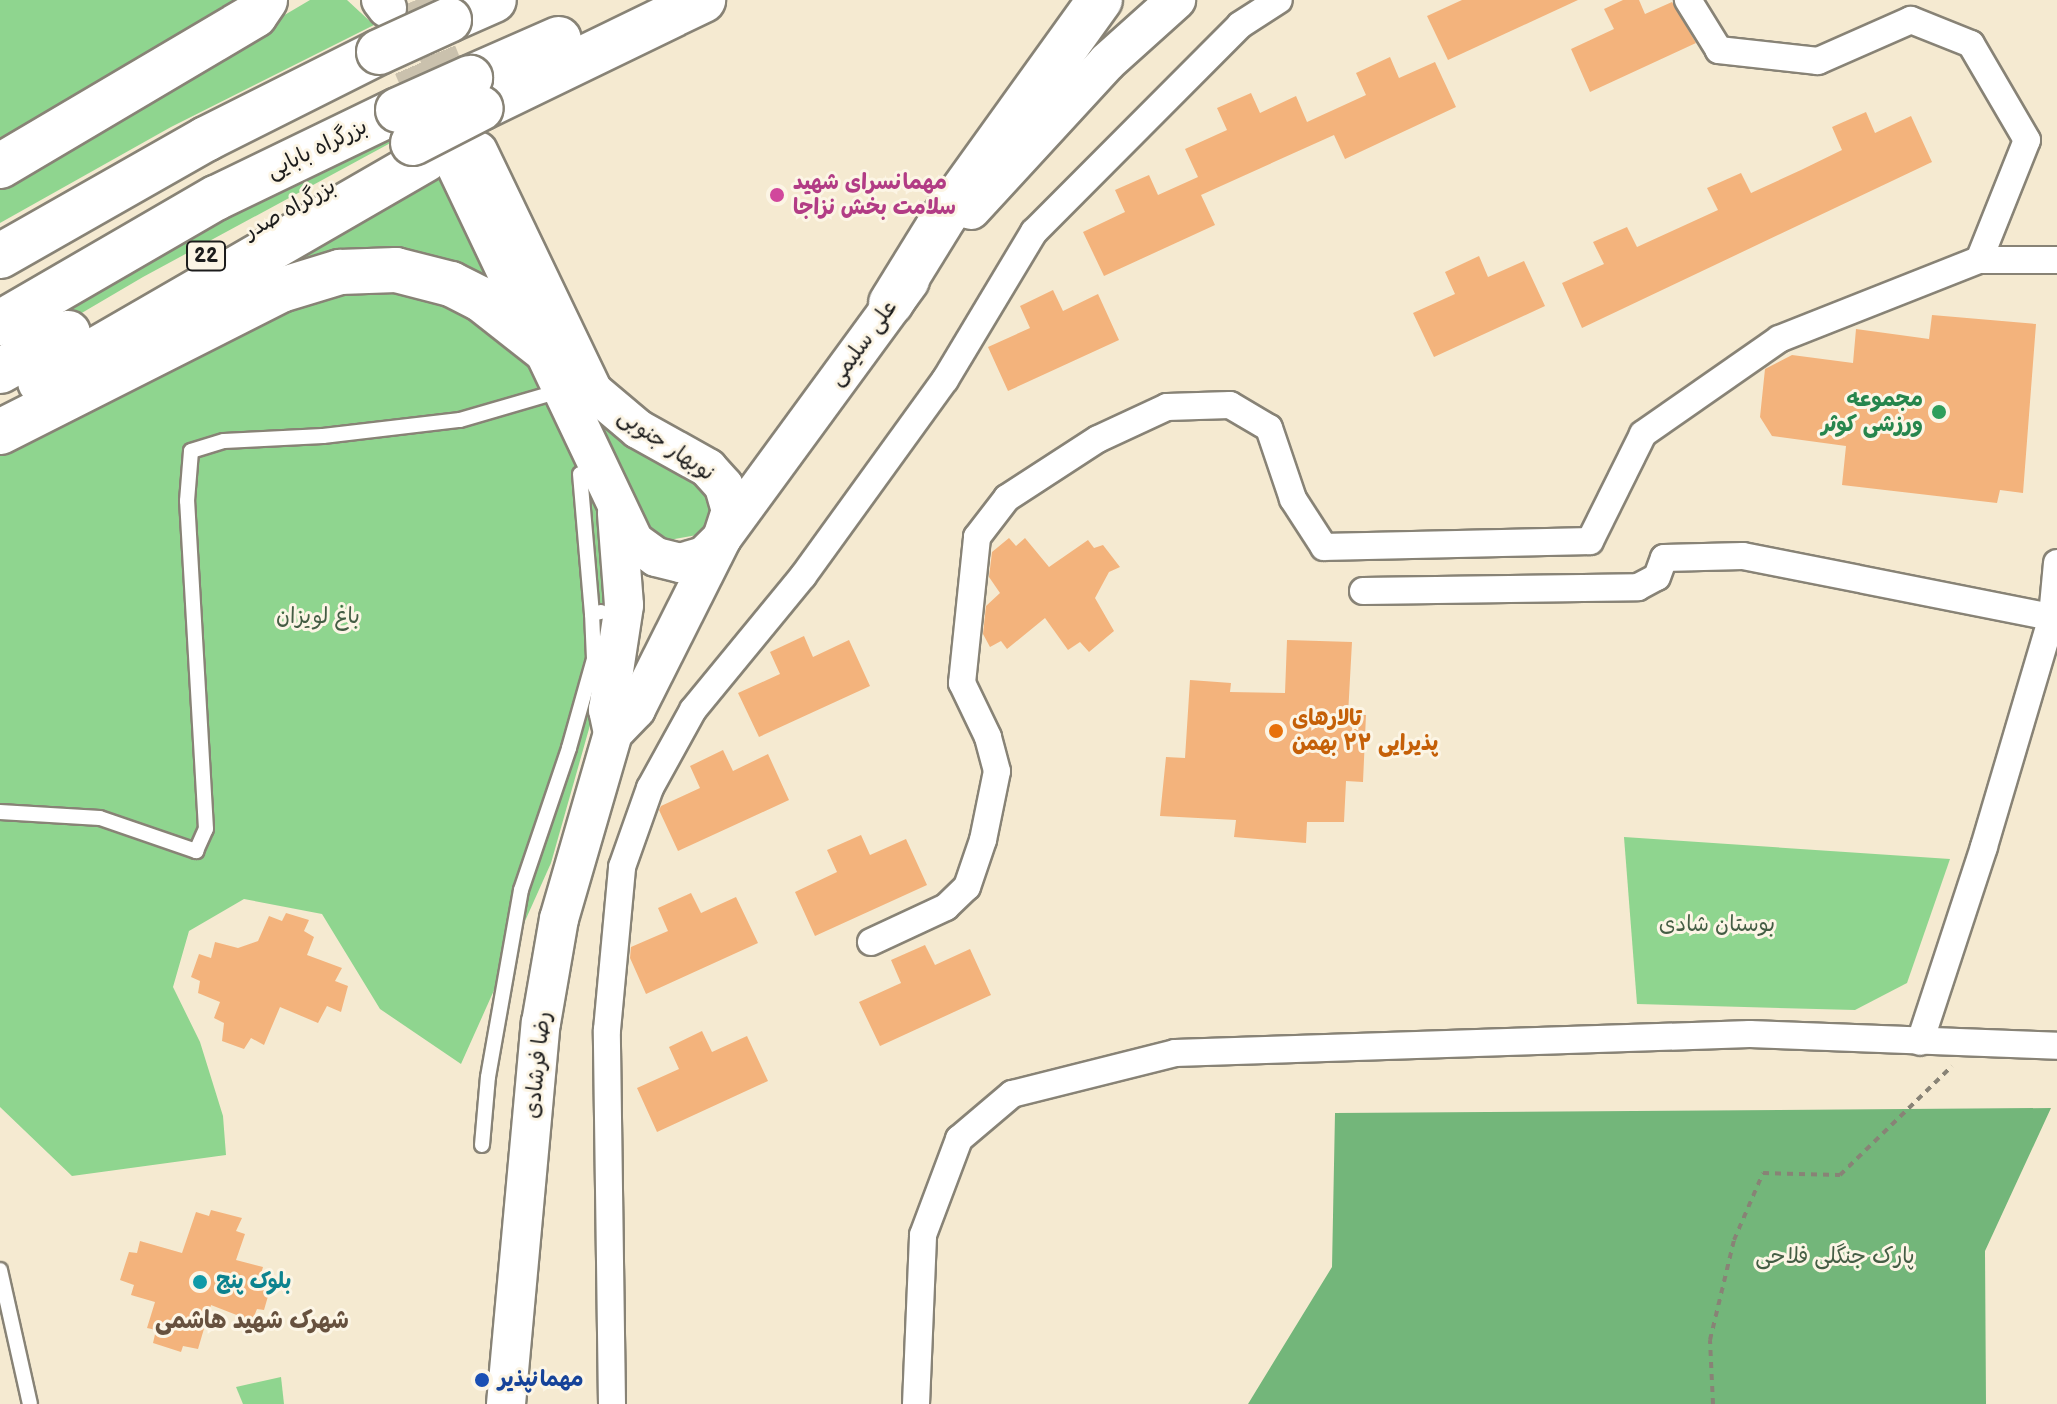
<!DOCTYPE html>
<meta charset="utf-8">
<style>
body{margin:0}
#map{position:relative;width:2057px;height:1404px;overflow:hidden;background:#f5ead1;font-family:"Balsamiq Sans","Playpen Sans Arabic",sans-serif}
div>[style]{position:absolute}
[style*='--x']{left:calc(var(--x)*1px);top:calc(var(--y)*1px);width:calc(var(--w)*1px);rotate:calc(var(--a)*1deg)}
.green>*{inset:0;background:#8fd58f}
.forest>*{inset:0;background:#73b67a}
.building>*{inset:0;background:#f3b37c}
.secondary-tunnel>*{height:38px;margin-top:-19px;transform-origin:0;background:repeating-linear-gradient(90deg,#cac1ad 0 38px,transparent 0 57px)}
.path>*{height:4px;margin-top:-2px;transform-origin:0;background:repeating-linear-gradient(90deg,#888376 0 6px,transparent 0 12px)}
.roads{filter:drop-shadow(2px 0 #888376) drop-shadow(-2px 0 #888376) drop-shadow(0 2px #888376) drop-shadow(0 -2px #888376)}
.service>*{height:14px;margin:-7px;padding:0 7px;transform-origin:7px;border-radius:7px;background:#fff}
.minor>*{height:26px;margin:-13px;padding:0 13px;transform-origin:13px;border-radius:13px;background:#fff}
.secondary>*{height:38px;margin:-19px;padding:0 19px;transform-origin:19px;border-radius:19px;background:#fff}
.trunk>*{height:44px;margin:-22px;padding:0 22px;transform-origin:22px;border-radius:22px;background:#fff}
.bridges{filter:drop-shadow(2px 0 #888376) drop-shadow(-2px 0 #888376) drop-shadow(0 2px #888376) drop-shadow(0 -2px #888376)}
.trunk-bridge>*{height:44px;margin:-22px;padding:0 22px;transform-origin:22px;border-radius:22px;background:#fff}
.dots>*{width:22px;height:22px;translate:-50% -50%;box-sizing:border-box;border:4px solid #fcf5e5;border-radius:50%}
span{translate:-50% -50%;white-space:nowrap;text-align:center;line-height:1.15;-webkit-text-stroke:6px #fcf5e5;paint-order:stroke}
.shield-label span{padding:2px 6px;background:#fcf5e5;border:2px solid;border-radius:6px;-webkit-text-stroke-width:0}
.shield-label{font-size:20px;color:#1c1c1c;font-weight:700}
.street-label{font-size:22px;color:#1c1c1c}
.hotel-label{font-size:22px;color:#b23c85;font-weight:700}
.left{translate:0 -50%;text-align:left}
.leisure-label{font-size:22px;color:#27864d;font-weight:700}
.right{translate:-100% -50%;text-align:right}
.park-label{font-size:22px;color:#445d44}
.food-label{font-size:22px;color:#c56008;font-weight:700}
.culture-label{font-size:22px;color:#0d838f;font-weight:700}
.transit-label{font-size:22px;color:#164399;font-weight:700}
.neighbourhood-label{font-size:24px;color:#67513e;font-weight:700}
</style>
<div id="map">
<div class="green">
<i style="clip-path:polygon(0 0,245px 0,0 151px)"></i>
<i style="clip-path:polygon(310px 0,347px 0,374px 25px,171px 127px,0 223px,0 183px)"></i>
<i style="clip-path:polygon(392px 131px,396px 140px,143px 277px,0 361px,0 341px,221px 219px)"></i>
<i style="clip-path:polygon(437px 161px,505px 305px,445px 272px,142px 333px)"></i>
<i style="clip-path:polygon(376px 289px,470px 301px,526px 353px,600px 511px,611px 620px,600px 690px,551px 863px,461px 1064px,380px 1009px,322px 914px,244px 899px,189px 931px,173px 987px,200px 1042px,223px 1116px,226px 1155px,72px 1176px,0 1107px,0 451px,325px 293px)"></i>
<i style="clip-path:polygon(582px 396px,712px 493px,711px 521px,697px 535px,669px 540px,653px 531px,639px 514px)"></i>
<i style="clip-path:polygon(1624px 837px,1950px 859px,1907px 983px,1855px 1010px,1637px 1004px)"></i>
<i style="clip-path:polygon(281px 1377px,284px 1404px,243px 1404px,236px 1387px)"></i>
</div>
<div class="forest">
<i style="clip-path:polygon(2051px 1108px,1985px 1251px,1986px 1404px,1248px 1404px,1332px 1267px,1335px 1113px)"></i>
</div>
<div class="building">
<i style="clip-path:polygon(1462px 0,1578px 0,1448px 60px,1427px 16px)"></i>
<i style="clip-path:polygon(1623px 0,1639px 0,1645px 14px,1672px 2px,1696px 43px,1590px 92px,1571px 49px,1614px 29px,1604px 9px)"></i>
<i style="clip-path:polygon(1390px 57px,1399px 78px,1435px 62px,1456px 107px,1345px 159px,1334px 135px,1201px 195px,1215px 225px,1104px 276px,1083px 232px,1125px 212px,1115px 190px,1149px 175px,1158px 195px,1198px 177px,1185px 149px,1227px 130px,1217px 108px,1251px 93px,1260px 113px,1296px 96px,1307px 122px,1366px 95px,1356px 73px)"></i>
<i style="clip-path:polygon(1866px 112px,1875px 133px,1911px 116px,1932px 162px,1582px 328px,1562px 283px,1604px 264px,1593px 242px,1627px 227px,1637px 247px,1718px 210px,1707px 188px,1741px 173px,1751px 193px,1801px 170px,1842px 150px,1832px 127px)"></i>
<i style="clip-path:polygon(1479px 256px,1488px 277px,1524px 261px,1545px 306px,1434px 357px,1413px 313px,1455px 294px,1445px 272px)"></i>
<i style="clip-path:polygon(1053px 290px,1063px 311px,1098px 294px,1119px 340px,1008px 391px,988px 347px,1030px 328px,1020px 306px)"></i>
<i style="clip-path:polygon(1932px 315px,2036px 324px,2023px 493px,2000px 490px,1997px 503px,1842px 485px,1846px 446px,1772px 436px,1760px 417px,1765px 369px,1792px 355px,1853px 363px,1856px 329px,1929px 339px)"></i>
<i style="clip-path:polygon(1009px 538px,1016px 546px,1025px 538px,1049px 567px,1088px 540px,1094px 548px,1103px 545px,1120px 567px,1109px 572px,1095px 598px,1114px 631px,1089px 652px,1080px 642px,1068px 650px,1045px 618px,1007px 649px,1001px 641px,990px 647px,983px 634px,986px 606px,1000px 593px,989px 577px,992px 552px)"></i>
<i style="clip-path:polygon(804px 636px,813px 657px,849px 640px,870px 686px,759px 737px,738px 693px,780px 674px,770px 652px)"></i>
<i style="clip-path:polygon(1287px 640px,1352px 642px,1348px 715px,1366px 715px,1363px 782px,1346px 781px,1344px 822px,1307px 822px,1306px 843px,1234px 837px,1236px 820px,1160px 816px,1166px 757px,1185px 758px,1190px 680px,1231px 683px,1230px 692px,1285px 693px)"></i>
<i style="clip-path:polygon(723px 750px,733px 771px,768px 754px,789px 800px,678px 851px,659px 810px,661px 806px,700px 788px,690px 766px)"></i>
<i style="clip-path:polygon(861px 835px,870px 855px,906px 839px,927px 885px,815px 936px,795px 892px,837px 872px,827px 850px)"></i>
<i style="clip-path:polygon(691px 893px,701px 913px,736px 897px,758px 943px,646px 994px,630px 958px,631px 947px,668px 931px,658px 908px)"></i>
<i style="clip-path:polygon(286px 913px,309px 920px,304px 931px,314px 937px,307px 955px,342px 968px,335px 981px,348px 986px,341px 1012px,327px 1006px,318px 1023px,280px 1007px,264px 1045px,251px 1038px,244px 1049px,222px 1041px,224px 1023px,214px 1018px,220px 1002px,198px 993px,200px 981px,191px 977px,199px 954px,211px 958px,215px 942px,238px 948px,258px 941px,269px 916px,282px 921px)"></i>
<i style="clip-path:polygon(925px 945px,935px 965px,970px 949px,991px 995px,880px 1046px,859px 1002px,901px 983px,891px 960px)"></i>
<i style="clip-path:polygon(702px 1031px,712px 1052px,747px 1036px,768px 1081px,657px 1132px,637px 1088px,679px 1069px,669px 1047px)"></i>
<i style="clip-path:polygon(211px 1210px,242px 1218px,236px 1231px,245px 1234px,236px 1260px,263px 1267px,260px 1277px,273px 1279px,264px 1310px,257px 1309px,252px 1321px,211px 1305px,198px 1349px,183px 1346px,181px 1352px,153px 1343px,156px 1330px,147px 1328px,155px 1302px,131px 1295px,134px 1285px,120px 1280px,129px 1252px,137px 1253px,140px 1241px,182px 1253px,196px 1212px,209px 1216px)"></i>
</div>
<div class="secondary-tunnel">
<i style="--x:416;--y:0;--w:124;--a:67.8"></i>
<i style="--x:390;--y:14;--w:119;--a:66.7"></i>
</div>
<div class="path">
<i style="--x:1713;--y:1404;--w:64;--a:-92.7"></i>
<i style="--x:1710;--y:1340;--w:103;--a:-76.5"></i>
<i style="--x:1734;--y:1240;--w:73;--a:-66.6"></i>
<i style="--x:1763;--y:1173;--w:77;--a:1.5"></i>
<i style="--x:1840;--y:1175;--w:156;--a:-44.2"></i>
</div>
<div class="roads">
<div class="service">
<i style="--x:580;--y:474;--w:141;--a:85.1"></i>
<i style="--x:592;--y:614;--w:9;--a:-13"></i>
<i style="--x:0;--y:812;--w:100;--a:3.4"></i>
<i style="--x:100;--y:818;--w:102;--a:19"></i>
<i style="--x:196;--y:851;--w:24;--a:-66"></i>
<i style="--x:206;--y:829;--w:329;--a:-93.3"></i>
<i style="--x:187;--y:501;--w:50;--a:-85.4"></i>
<i style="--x:191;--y:451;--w:34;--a:-17"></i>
<i style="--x:224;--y:441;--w:99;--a:-2.9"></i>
<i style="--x:323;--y:436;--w:138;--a:-6.7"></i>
<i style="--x:460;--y:420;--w:107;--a:-16.2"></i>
<i style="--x:482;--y:1145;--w:68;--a:-85"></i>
<i style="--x:488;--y:1077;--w:190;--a:-80"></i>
<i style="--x:521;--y:890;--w:150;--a:-71.3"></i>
<i style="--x:569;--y:748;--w:92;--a:-74.3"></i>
<i style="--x:594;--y:659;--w:45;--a:-92.5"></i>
<i style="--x:0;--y:1270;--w:137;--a:77.4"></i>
</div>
<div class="minor">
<i style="--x:1979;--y:260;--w:78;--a:0"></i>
<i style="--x:2057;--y:563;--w:54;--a:95.3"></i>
<i style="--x:2052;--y:617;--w:23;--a:-77"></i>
<i style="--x:1363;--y:591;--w:275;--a:-0.8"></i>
<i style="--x:1638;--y:587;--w:21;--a:-28"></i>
<i style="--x:1657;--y:577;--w:20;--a:-70"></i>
<i style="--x:1664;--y:558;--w:79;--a:-1.5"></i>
<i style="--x:1743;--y:556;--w:315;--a:11.2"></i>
<i style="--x:2052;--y:617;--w:240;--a:106.5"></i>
<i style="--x:1984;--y:847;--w:205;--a:108.2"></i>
<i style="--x:871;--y:942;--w:83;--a:-25"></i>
<i style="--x:946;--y:907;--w:29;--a:-44"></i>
<i style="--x:967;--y:887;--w:50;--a:-71.2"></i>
<i style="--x:983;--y:840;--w:70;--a:-78.5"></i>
<i style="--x:997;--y:771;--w:35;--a:-105"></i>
<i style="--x:988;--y:737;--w:60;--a:-115.7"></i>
<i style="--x:962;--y:683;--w:147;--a:-84.1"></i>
<i style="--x:977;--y:537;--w:49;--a:-52.4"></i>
<i style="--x:1007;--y:498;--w:108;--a:-33"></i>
<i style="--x:1098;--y:439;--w:76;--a:-24.9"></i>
<i style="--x:1167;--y:407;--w:63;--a:-1.8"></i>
<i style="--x:1230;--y:405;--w:45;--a:30.5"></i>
<i style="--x:1269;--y:428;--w:75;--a:71.3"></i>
<i style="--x:1293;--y:499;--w:57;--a:57.1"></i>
<i style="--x:1324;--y:547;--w:266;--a:-1.3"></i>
<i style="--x:1590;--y:541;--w:119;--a:-63.6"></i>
<i style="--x:1643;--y:434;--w:166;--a:-34.9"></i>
<i style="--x:1779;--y:339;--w:215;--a:-21.6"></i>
<i style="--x:1979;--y:260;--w:129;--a:-68.2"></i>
<i style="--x:2027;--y:140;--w:111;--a:-120.3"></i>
<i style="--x:1971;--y:44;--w:65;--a:-158.2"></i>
<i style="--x:1911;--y:20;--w:102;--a:156.2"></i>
<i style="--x:1818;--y:61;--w:100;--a:-173.7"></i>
<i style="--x:1719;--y:50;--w:59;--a:-121.8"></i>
<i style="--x:612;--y:1404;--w:374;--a:-90.8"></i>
<i style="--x:607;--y:1030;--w:164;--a:-84.7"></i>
<i style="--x:622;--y:867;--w:84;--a:-70.5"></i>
<i style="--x:650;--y:788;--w:89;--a:-61.1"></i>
<i style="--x:693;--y:710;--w:173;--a:-50.6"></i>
<i style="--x:803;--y:576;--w:242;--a:-54.1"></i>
<i style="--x:945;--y:380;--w:173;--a:-59"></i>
<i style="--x:1034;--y:232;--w:292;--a:-45.1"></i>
<i style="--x:1240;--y:25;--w:46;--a:-32.7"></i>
<i style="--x:916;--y:1404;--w:169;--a:-87.6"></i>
<i style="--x:923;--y:1235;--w:103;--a:-69.4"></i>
<i style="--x:959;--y:1139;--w:70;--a:-40.3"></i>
<i style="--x:1012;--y:1094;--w:168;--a:-14.1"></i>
<i style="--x:1175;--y:1053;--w:575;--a:-1.89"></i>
<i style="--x:1750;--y:1034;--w:307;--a:2.2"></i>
</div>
<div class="secondary">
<i style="--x:381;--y:0;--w:10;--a:53"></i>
<i style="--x:455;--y:164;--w:417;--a:64.6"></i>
<i style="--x:634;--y:541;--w:27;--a:36"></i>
<i style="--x:656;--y:557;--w:25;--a:14"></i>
<i style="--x:680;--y:563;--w:25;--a:-16"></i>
<i style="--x:704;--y:556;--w:25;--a:-45"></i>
<i style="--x:722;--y:538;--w:28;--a:-72"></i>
<i style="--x:731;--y:511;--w:26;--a:-106"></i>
<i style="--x:724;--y:486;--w:24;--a:-132"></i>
<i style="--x:708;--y:468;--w:80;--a:-150.9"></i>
<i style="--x:638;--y:429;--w:59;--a:-139.8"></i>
<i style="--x:593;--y:391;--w:266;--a:-115.6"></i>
<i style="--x:971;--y:210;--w:201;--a:-47.4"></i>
<i style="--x:1107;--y:62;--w:93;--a:-41.9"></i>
<i style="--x:613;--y:733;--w:24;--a:-102"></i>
<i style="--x:608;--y:710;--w:106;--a:-81.3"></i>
<i style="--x:624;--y:605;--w:92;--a:-94.4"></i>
<i style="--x:506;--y:1404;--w:383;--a:-84.8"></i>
<i style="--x:541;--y:1023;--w:106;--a:-80.2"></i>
<i style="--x:559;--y:919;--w:194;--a:-73.8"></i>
<i style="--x:613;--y:733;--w:33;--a:-46"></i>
<i style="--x:636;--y:709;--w:191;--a:-63.3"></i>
<i style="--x:722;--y:538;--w:318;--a:-53.8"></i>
</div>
<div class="trunk">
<i style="--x:449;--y:20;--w:49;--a:-24"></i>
<i style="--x:470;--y:78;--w:97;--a:-23.7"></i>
<i style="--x:481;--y:108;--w:247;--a:-25.9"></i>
<i style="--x:0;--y:166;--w:296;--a:-30.6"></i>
<i style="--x:255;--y:15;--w:18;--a:-56"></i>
<i style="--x:0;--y:256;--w:237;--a:-29.6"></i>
<i style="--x:206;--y:139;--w:194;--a:-26.7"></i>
<i style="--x:891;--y:303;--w:105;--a:-58.3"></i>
<i style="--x:946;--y:214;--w:264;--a:-54.3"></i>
<i style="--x:0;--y:323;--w:250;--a:-30.1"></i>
<i style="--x:216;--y:198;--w:202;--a:-25.8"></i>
<i style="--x:0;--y:371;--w:78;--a:-29.2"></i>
<i style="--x:40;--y:382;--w:444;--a:-30"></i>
<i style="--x:0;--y:432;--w:315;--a:-26.8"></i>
<i style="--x:281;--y:290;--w:62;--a:-17"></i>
<i style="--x:340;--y:272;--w:56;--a:-2"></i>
<i style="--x:396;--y:270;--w:57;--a:14.3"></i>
<i style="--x:451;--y:284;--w:34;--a:27"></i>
<i style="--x:481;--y:299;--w:78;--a:38.2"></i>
</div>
</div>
<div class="bridges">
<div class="trunk-bridge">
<i style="--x:379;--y:52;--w:77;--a:-24.6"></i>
<i style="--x:398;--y:110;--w:79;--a:-24"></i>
<i style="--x:413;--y:143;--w:76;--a:-27.2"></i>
</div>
</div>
<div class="dots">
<i style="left:777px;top:195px;background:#d1479c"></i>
<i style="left:1939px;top:412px;background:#2e9e5b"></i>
<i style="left:1276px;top:731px;background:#e8710a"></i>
<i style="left:200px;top:1282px;background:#0f9aa8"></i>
<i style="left:482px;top:1380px;background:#1a4fb4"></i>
</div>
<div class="shield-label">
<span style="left:206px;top:256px">22</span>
</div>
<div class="street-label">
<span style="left:317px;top:149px;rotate:-26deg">بزرگراه بابایی</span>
<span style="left:290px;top:209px;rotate:-29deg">بزرگراه صدر</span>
<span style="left:863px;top:343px;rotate:-54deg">علی سلیمی</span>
<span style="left:666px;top:445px;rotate:34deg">نوبهار جنوبی</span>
<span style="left:538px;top:1065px;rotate:-84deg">رضا فرشادی</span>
</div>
<div class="hotel-label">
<span class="left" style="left:793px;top:195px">مهمانسرای شهید<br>سلامت بخش نزاجا</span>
</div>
<div class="leisure-label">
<span class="right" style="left:1923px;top:412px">مجموعه<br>ورزشی کوثر</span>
</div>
<div class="park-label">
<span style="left:318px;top:617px">باغ لویزان</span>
<span style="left:1717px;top:925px">بوستان شادی</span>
<span style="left:1835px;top:1257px">پارک جنگلی فلاحی</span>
</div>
<div class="food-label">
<span class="left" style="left:1292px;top:731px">تالارهای<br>پذیرایی ۲۲ بهمن</span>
</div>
<div class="culture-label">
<span class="left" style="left:216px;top:1282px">بلوک پنج</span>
</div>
<div class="transit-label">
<span class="left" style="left:498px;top:1380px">مهمانپذیر</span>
</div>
<div class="neighbourhood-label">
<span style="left:252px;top:1321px">شهرک شهید هاشمی</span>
</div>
</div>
